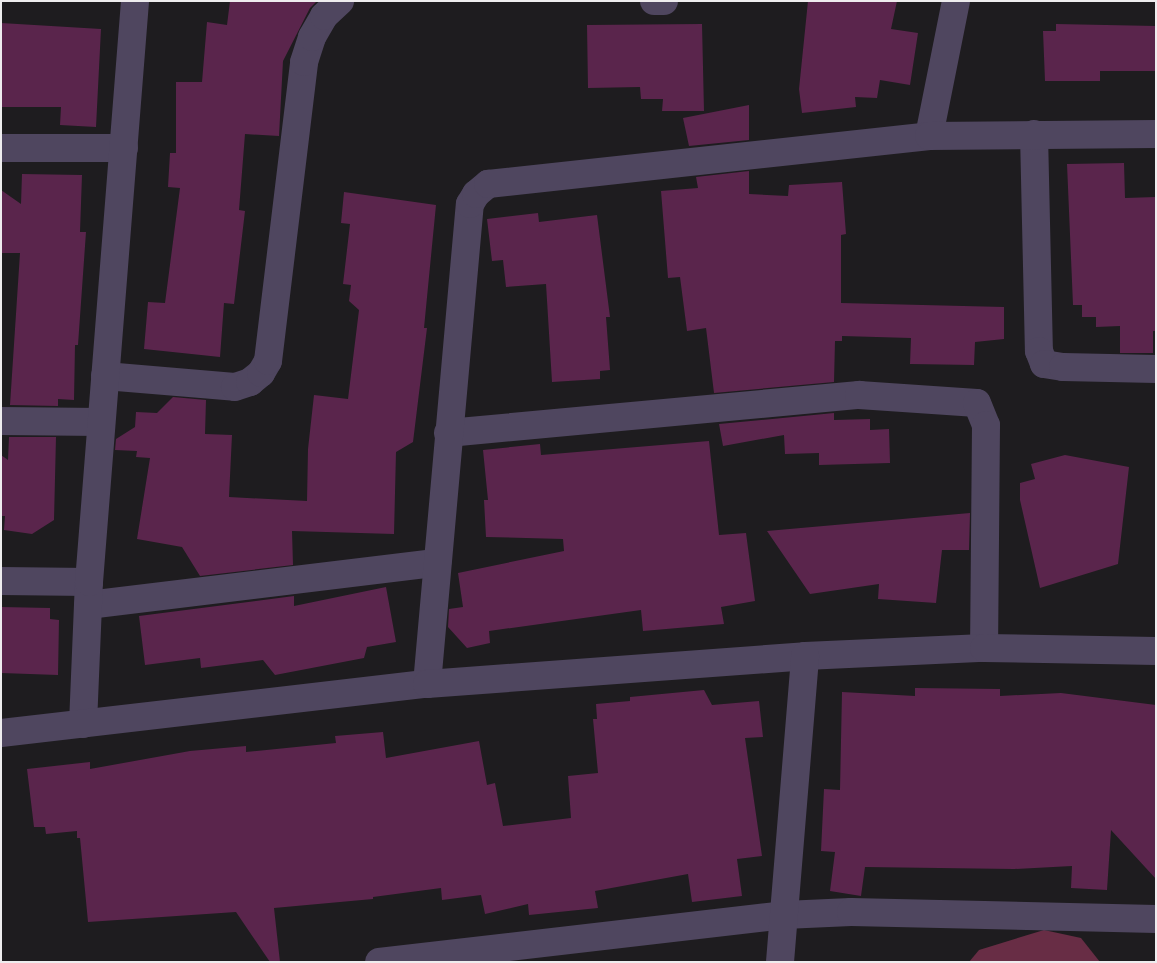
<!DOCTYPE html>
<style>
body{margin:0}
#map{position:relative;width:1157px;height:963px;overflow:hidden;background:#1e1c1f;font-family:"Space Grotesk",sans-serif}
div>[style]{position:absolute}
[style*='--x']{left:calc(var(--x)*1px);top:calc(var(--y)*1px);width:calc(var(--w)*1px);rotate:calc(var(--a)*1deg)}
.green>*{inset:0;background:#682d45}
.building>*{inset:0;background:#5a254c}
.minor>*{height:28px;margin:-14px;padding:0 14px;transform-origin:14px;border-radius:14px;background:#4f465f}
span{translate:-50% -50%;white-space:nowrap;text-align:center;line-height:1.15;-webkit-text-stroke:4px #1e1c1f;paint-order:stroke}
.frame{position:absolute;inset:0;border:2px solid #eeecee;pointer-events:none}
</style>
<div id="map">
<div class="green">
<i style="clip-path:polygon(1044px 930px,1081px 938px,1100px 962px,969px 962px,979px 950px)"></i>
</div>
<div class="building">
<i style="clip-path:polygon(230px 1px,317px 1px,310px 8px,283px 61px,279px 136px,245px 134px,239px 210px,245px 211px,234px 304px,224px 303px,220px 357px,144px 349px,148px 302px,165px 303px,180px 188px,168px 187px,170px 153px,176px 153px,176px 82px,202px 82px,207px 22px,227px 25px)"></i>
<i style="clip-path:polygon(808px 1px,897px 1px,891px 29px,918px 33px,910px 85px,880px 80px,877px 98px,855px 97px,856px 107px,802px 113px,799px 89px)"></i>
<i style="clip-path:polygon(1px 23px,101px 29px,96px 127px,60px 125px,61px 107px,1px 107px)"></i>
<i style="clip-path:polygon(702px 24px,704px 111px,662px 111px,663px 99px,641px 99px,640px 87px,588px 88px,587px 25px)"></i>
<i style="clip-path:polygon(1056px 24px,1156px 26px,1156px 71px,1100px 71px,1100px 81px,1045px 81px,1043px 31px,1056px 31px)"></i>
<i style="clip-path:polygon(749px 105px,749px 140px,689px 146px,683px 118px)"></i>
<i style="clip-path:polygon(1124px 163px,1125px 198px,1156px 197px,1156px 331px,1153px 331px,1153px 353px,1120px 353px,1120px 326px,1096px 327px,1096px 317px,1082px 317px,1082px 305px,1073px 305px,1067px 164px)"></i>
<i style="clip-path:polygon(749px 171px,749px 194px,788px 196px,789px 185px,842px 182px,846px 234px,841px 235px,841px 303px,1004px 307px,1004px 339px,975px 342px,974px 365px,910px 364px,911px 338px,842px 336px,842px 341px,835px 341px,834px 382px,714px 393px,706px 328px,687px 331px,680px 277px,668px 278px,661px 191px,698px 188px,696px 177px)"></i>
<i style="clip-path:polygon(22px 174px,82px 175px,80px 232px,86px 232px,78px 345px,75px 345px,74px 400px,58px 399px,58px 406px,10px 405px,20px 253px,1px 253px,1px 190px,21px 204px)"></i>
<i style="clip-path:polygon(344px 192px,436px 205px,424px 328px,427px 328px,413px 442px,396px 452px,394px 534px,292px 531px,293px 565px,200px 576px,182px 547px,137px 539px,150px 458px,136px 457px,137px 451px,115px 450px,116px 439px,135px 427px,136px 412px,157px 413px,173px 397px,206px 400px,205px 434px,232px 435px,229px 497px,307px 501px,308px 449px,314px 395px,348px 399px,359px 310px,349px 301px,351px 285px,343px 284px,350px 224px,341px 223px)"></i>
<i style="clip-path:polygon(538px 213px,539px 222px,597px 215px,610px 317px,606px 317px,610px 370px,600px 371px,600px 379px,552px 382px,546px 284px,506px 287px,503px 260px,492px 261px,487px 219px)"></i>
<i style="clip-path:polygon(834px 413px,834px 420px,870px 419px,870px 430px,889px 429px,890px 463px,819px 465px,819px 453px,785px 454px,784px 435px,723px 446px,719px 424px)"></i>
<i style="clip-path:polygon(9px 437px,56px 437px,54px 520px,32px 534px,4px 530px,5px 516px,1px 516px,1px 455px,8px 460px)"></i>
<i style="clip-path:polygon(709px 441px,719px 535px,746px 533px,755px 601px,721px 607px,724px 624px,643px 631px,641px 610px,489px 631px,490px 643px,467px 648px,448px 627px,449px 609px,463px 607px,458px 573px,564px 551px,563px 539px,486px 537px,484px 500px,488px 500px,483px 450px,540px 444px,541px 455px)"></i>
<i style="clip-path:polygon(1065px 455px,1129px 467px,1118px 564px,1040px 588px,1020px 500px,1020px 483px,1035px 479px,1031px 464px)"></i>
<i style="clip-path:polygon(970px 513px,969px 550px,942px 550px,936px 603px,878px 599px,879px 584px,810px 594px,767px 531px)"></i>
<i style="clip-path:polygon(386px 587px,396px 642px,367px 647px,364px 658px,275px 675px,263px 660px,201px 668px,200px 658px,145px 665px,139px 616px,294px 596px,294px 606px)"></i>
<i style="clip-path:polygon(1px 607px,50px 608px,50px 619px,59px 620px,58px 675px,1px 673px)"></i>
<i style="clip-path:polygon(915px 688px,1000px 689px,1000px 696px,1061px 693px,1156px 705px,1156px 879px,1111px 830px,1107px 890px,1071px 888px,1072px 866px,1014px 869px,865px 867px,861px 896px,830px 891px,835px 852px,821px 851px,824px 789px,840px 790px,842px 692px,915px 696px)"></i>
<i style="clip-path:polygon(704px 690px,712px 705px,759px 701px,763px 737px,745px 738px,762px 856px,737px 859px,742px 896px,692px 902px,688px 874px,595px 891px,598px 908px,529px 915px,528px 904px,485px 914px,481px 895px,442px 900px,441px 888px,373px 897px,373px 899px,274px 908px,280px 962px,270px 962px,236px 912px,88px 922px,80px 838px,77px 838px,77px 831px,46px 834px,45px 827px,34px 827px,27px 769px,90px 762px,90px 769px,190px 751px,246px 746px,246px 752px,336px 743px,335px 736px,383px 732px,386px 758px,479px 741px,487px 785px,495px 783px,503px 826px,571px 818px,568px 776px,598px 773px,593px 719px,597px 719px,596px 704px,630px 701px,630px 697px)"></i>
</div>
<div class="minor">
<i style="--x:654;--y:1;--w:10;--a:0"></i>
<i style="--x:1034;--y:134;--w:217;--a:88.7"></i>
<i style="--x:1039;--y:351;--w:14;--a:69"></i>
<i style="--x:1044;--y:364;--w:19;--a:9"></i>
<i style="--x:1063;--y:367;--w:93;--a:1.2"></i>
<i style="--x:929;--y:136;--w:138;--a:-78.7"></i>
<i style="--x:1;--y:148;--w:123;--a:0"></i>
<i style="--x:105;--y:376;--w:130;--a:4.8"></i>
<i style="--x:235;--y:387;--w:16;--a:-18"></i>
<i style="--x:250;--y:382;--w:14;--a:-39"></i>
<i style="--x:261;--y:373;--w:14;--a:-60"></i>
<i style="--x:268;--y:361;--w:301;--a:-83.1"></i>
<i style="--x:304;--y:62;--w:26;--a:-72"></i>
<i style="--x:312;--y:37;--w:24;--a:-60"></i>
<i style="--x:324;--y:16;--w:22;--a:-43"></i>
<i style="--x:1;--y:421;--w:100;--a:0.6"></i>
<i style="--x:448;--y:433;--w:413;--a:-5.3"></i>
<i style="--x:859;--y:395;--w:118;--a:3.9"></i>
<i style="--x:977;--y:403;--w:24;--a:68"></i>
<i style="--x:986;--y:425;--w:223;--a:90.5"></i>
<i style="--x:1;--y:581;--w:88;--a:0.7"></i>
<i style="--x:88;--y:605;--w:352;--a:-6.9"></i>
<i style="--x:427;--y:684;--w:482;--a:-84.9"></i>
<i style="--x:470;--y:204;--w:12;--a:-59"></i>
<i style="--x:476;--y:194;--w:16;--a:-40"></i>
<i style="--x:488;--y:184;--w:444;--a:-6.2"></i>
<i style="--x:929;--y:136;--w:227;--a:-0.5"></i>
<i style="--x:83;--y:724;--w:142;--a:-87.6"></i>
<i style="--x:89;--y:582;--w:583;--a:-85.47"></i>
<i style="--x:1;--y:733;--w:429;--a:-6.6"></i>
<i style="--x:427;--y:684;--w:379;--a:-4.2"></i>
<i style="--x:805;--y:656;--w:179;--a:-2.6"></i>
<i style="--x:984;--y:648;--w:172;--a:1"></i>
<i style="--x:379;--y:962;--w:408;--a:-6.6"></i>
<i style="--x:784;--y:915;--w:67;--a:-2.6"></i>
<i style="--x:851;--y:912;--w:305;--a:1.3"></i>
<i style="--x:780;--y:962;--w:307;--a:-85.3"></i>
</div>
<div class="frame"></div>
</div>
